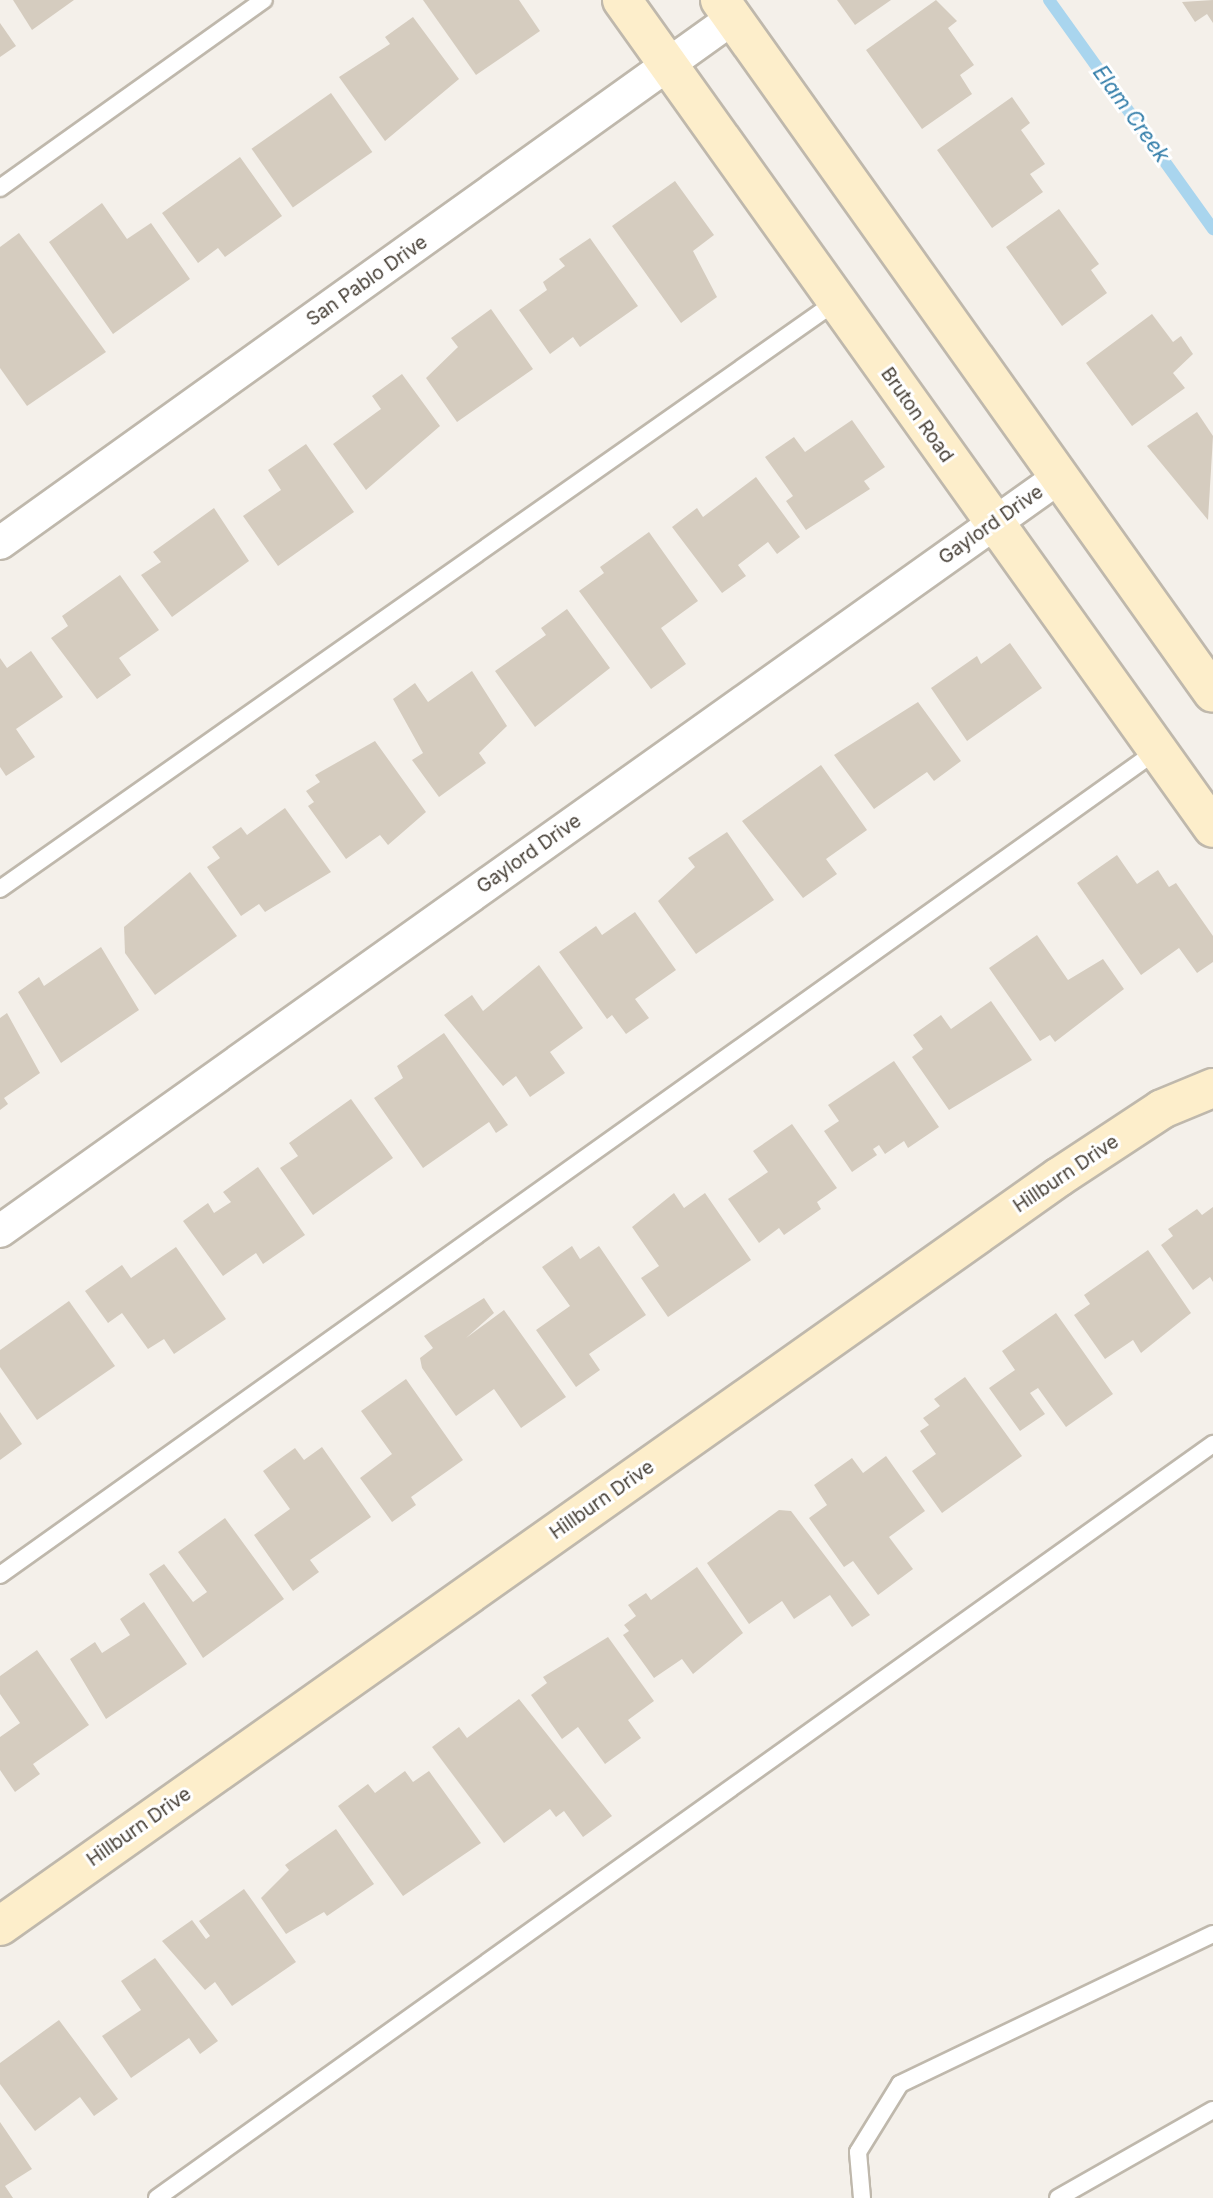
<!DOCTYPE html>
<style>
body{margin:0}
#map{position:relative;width:1213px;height:2198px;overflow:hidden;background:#f4f0ea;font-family:Inter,sans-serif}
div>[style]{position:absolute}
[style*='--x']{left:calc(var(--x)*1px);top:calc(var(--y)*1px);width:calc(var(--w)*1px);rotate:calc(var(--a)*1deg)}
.stream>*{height:12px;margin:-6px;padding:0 6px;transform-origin:6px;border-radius:6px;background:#a9d5ee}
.building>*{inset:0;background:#d5ccbf;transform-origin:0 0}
.roads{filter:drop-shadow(2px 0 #bfb8ac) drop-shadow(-2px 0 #bfb8ac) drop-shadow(0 2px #bfb8ac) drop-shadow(0 -2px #bfb8ac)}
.lane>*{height:16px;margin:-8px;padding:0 8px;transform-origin:8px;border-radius:8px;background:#fff}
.street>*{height:32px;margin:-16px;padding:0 16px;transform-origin:16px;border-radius:16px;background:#fff}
.secondary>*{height:38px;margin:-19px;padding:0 19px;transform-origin:19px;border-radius:19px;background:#fdeecb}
span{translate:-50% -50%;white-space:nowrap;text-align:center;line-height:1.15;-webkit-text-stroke:6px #fff;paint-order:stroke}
.street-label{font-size:19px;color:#484138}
.water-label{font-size:21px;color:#327da9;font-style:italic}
</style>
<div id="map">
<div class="stream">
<i style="--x:1049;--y:0;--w:282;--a:54.4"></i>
</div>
<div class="building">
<i style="clip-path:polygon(13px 0,74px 0,32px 30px)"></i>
<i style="clip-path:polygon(423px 0,519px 0,540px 31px,476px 75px)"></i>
<i style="clip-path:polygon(837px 0,891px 0,855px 25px)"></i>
<i style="clip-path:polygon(936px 0,957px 21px,948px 28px,974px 65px,960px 75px,972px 94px,922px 129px,866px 50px)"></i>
<i style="clip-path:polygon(1213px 0,1213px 23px,1207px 14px,1195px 22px,1182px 2px)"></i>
<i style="clip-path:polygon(413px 17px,459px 79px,385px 141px,339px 77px,390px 44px,385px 37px)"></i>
<i style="clip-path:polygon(0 23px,16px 46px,0 57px)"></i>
<i style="left:331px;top:93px;width:72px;height:97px;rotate:55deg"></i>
<i style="clip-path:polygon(1012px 97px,1030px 123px,1021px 130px,1045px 164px,1030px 174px,1043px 192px,992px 228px,937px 150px)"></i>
<i style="clip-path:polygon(240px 157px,282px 216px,225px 257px,218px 248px,198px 263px,162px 213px)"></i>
<i style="clip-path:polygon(675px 181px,714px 235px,693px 251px,717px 297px,681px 323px,612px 226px)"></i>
<i style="clip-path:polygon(102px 203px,127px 239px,151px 223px,190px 279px,113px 334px,49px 242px)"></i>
<i style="clip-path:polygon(1059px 209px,1099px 264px,1091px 270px,1107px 293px,1062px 326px,1006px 247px)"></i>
<i style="clip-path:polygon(19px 233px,106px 352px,27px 406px,0 368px,0 247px)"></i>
<i style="clip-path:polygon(590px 238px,638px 306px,580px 347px,573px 337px,550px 354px,519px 310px,547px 290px,543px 282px,565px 266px,559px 259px)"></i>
<i style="clip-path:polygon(491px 309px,533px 369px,457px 422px,426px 378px,458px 347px,451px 338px)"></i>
<i style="clip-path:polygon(1152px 314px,1173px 342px,1181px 336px,1193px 354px,1173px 373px,1185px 388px,1132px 426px,1086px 363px)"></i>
<i style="clip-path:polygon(402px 374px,440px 426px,366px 490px,333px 444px,381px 409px,372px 396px)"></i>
<i style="clip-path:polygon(1197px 412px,1213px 436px,1208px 520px,1147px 446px)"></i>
<i style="clip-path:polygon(852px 420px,885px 467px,864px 481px,870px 489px,806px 530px,786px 501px,793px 496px,765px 457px,794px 437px,805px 452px)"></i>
<i style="clip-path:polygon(306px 444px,354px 512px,278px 566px,243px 516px,281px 490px,268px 470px)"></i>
<i style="clip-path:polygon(756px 477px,800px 537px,777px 554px,768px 542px,738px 565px,746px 576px,722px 593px,672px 527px,697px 508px,703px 517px)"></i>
<i style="clip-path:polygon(214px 508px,249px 561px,172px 617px,141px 575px,161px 562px,153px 552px)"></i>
<i style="clip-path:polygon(649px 532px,698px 601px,661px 628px,686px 664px,651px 689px,579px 591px,604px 573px,600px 567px)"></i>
<i style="clip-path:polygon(120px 575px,159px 630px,119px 658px,131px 675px,97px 699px,51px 638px,68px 626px,62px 616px)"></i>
<i style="clip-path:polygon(567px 609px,610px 668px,535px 727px,495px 671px,546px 635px,541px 628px)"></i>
<i style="clip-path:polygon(1010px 643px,1042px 688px,967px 741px,931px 688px,977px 656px,981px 664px)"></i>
<i style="clip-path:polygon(31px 651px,63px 697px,16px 729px,35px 757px,6px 776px,0 767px,0 658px,7px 668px)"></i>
<i style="clip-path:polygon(472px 671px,507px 726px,479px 753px,486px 763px,439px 797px,412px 760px,423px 753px,393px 699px,415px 683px,428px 702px)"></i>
<i style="clip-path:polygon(918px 702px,961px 761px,934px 781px,927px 772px,874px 809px,834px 755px)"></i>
<i style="clip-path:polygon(375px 741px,426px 812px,388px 845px,380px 835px,346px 859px,308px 806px,314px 802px,306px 791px,320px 782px,315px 775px)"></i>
<i style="clip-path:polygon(821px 765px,867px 830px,826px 859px,837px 874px,803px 898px,742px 821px)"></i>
<i style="clip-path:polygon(285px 808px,331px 872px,265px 912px,259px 904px,241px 916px,207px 867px,220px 858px,212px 847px,241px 827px,247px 835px)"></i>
<i style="clip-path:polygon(727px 832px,774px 900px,696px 954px,658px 901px,695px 867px,688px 858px)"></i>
<i style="clip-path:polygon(1117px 855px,1137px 884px,1158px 870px,1169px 887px,1176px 883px,1213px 936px,1213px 962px,1197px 973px,1179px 948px,1141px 975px,1077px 883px)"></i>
<i style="clip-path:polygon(190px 872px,237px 936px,155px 995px,125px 953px,124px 927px)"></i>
<i style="clip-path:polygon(635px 912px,676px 970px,635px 999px,649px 1018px,626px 1034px,612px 1015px,607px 1019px,559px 952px,596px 926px,602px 935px)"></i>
<i style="clip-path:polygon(1037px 935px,1068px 980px,1103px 959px,1124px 989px,1055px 1042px,1050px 1035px,1040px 1041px,989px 968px)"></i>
<i style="clip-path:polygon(101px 947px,139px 1010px,61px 1063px,18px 992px,39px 977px,44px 986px)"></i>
<i style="clip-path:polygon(539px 965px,583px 1028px,550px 1052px,565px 1073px,530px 1097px,516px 1076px,503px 1086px,444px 1015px,472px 995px,483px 1011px)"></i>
<i style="clip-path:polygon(991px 1001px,1032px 1060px,949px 1110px,912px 1057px,923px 1049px,913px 1035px,941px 1015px,951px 1029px)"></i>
<i style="clip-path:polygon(7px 1013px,40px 1073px,4px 1098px,8px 1104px,0 1110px,0 1018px)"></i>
<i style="clip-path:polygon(444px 1033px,508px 1125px,496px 1133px,489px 1122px,423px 1168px,374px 1098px,403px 1078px,397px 1066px)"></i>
<i style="clip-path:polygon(894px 1061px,939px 1127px,908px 1148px,904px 1141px,885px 1154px,879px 1145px,873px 1149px,877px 1155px,852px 1172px,824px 1131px,839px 1121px,828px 1105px)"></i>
<i style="clip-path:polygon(351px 1099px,393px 1158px,313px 1215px,280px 1168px,298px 1156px,289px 1143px)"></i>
<i style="clip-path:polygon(792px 1124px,837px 1188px,817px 1202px,821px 1209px,784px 1235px,779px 1228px,759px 1243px,728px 1199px,768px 1172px,753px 1151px)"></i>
<i style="clip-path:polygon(258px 1167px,305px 1235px,263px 1264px,256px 1253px,223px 1276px,183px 1221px,208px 1203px,214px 1213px,231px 1202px,223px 1192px)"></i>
<i style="clip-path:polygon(674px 1193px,684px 1208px,705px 1193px,751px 1260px,668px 1317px,641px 1278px,659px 1266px,632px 1227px)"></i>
<i style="clip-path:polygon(1213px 1207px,1213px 1282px,1210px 1277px,1193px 1290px,1161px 1245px,1173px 1236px,1168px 1229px,1197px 1209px,1202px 1215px)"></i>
<i style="clip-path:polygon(572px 1246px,580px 1259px,599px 1246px,646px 1315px,589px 1354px,600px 1370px,576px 1387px,536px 1330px,570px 1306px,542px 1267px)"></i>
<i style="clip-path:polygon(176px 1247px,226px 1319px,174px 1354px,164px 1339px,148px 1349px,122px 1313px,108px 1323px,85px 1291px,122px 1265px,131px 1278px)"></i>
<i style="clip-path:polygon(1148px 1250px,1191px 1313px,1141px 1353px,1133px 1340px,1105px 1359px,1074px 1315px,1090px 1304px,1084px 1295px)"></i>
<i style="clip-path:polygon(484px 1298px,494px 1313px,466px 1338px,504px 1310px,566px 1397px,521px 1428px,494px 1389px,456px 1416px,422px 1368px,420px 1358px,433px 1348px,424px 1336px)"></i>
<i style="clip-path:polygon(69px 1301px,115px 1366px,37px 1420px,0 1367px,0 1350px)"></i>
<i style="clip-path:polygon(1056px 1313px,1113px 1394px,1066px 1427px,1038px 1388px,1030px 1393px,1045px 1414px,1020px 1431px,989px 1388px,1015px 1370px,1002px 1351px)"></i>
<i style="clip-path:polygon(965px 1377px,1022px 1456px,942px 1513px,912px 1471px,936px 1454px,920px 1431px,929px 1425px,923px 1418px,940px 1406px,934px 1399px)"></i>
<i style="clip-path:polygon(406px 1379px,463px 1460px,411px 1497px,416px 1505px,392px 1522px,360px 1478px,392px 1454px,361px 1411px)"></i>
<i style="clip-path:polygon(0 1412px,22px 1444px,0 1460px)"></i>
<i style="clip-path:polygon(322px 1447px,371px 1517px,310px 1560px,319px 1572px,293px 1591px,254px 1535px,290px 1509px,263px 1471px,295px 1448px,304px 1460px)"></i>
<i style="clip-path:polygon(886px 1456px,925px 1511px,889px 1537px,913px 1569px,878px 1595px,853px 1561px,844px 1567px,809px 1518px,827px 1505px,814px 1485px,852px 1458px,863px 1473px)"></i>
<i style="clip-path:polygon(779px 1510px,791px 1511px,870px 1615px,852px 1627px,830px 1595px,794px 1619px,782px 1601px,749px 1624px,707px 1563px)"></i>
<i style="clip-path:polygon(225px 1518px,284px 1599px,203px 1658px,149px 1574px,164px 1564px,193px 1602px,207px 1592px,178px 1552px)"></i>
<i style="clip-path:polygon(697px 1567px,743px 1633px,693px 1674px,682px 1659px,654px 1678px,623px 1635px,629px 1631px,624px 1625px,636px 1616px,628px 1605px,646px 1593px,651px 1600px)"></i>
<i style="clip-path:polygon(144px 1602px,187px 1664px,106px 1719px,70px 1659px,95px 1642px,102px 1653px,130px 1635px,120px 1619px)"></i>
<i style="clip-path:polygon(608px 1637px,654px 1701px,628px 1720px,641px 1738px,605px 1764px,578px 1727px,562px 1739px,531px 1695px,547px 1683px,543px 1677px)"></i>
<i style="clip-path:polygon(37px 1650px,89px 1725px,33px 1764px,40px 1774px,15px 1792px,0 1770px,0 1737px,20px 1723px,0 1694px,0 1676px)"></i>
<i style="clip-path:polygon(519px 1699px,612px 1816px,583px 1837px,564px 1811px,556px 1817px,550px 1809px,504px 1843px,432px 1747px,459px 1727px,467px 1738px)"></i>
<i style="clip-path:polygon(405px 1771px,413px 1782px,429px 1771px,481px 1843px,403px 1896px,338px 1806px,368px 1784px,375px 1793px)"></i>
<i style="clip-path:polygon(336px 1829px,374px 1884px,327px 1916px,324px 1912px,286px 1934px,261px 1898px,289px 1870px,285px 1865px)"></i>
<i style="clip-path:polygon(244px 1889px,296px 1962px,232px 2006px,215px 1982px,205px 1990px,162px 1941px,192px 1920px,206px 1939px,210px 1936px,199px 1921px)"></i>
<i style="clip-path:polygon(155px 1958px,218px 2041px,200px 2054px,189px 2038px,131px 2078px,102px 2036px,141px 2010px,121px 1981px)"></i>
<i style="clip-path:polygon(59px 2020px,118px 2099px,94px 2116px,80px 2097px,35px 2131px,0 2084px,0 2063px)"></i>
<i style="clip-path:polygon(0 2122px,32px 2169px,5px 2186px,13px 2198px,0 2198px)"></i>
</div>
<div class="roads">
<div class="lane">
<i style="--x:0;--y:188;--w:324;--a:-35.5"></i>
<i style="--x:0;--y:889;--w:1023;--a:-35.09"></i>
<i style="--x:0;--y:1575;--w:1422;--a:-35.47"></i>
<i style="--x:157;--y:2198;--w:1298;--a:-35.53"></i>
<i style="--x:862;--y:2198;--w:46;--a:-95"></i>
<i style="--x:858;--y:2152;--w:80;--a:-58.3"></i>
<i style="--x:900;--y:2084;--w:347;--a:-25.6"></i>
<i style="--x:1058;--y:2198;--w:178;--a:-29.6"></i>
</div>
<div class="street">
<i style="--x:0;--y:543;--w:902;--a:-35.61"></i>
<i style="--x:0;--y:1231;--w:1299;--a:-35.44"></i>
</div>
<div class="secondary">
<i style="--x:622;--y:0;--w:1017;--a:54.48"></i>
<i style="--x:720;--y:0;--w:850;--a:54.57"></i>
<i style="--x:0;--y:1926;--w:1297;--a:-35.27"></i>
<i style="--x:1059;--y:1177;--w:123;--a:-33.4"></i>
<i style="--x:1162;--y:1109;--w:55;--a:-22.4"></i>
</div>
</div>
<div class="street-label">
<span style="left:367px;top:281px;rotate:-35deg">San Pablo Drive</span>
<span style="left:917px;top:415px;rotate:55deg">Bruton Road</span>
<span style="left:991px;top:525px;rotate:-35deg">Gaylord Drive</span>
<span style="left:529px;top:854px;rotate:-35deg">Gaylord Drive</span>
<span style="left:1066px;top:1174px;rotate:-34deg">Hillburn Drive</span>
<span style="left:602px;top:1500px;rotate:-35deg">Hillburn Drive</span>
<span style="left:139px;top:1827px;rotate:-35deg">Hillburn Drive</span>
</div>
<div class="water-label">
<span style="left:1131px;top:114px;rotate:54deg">Elam Creek</span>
</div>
</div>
